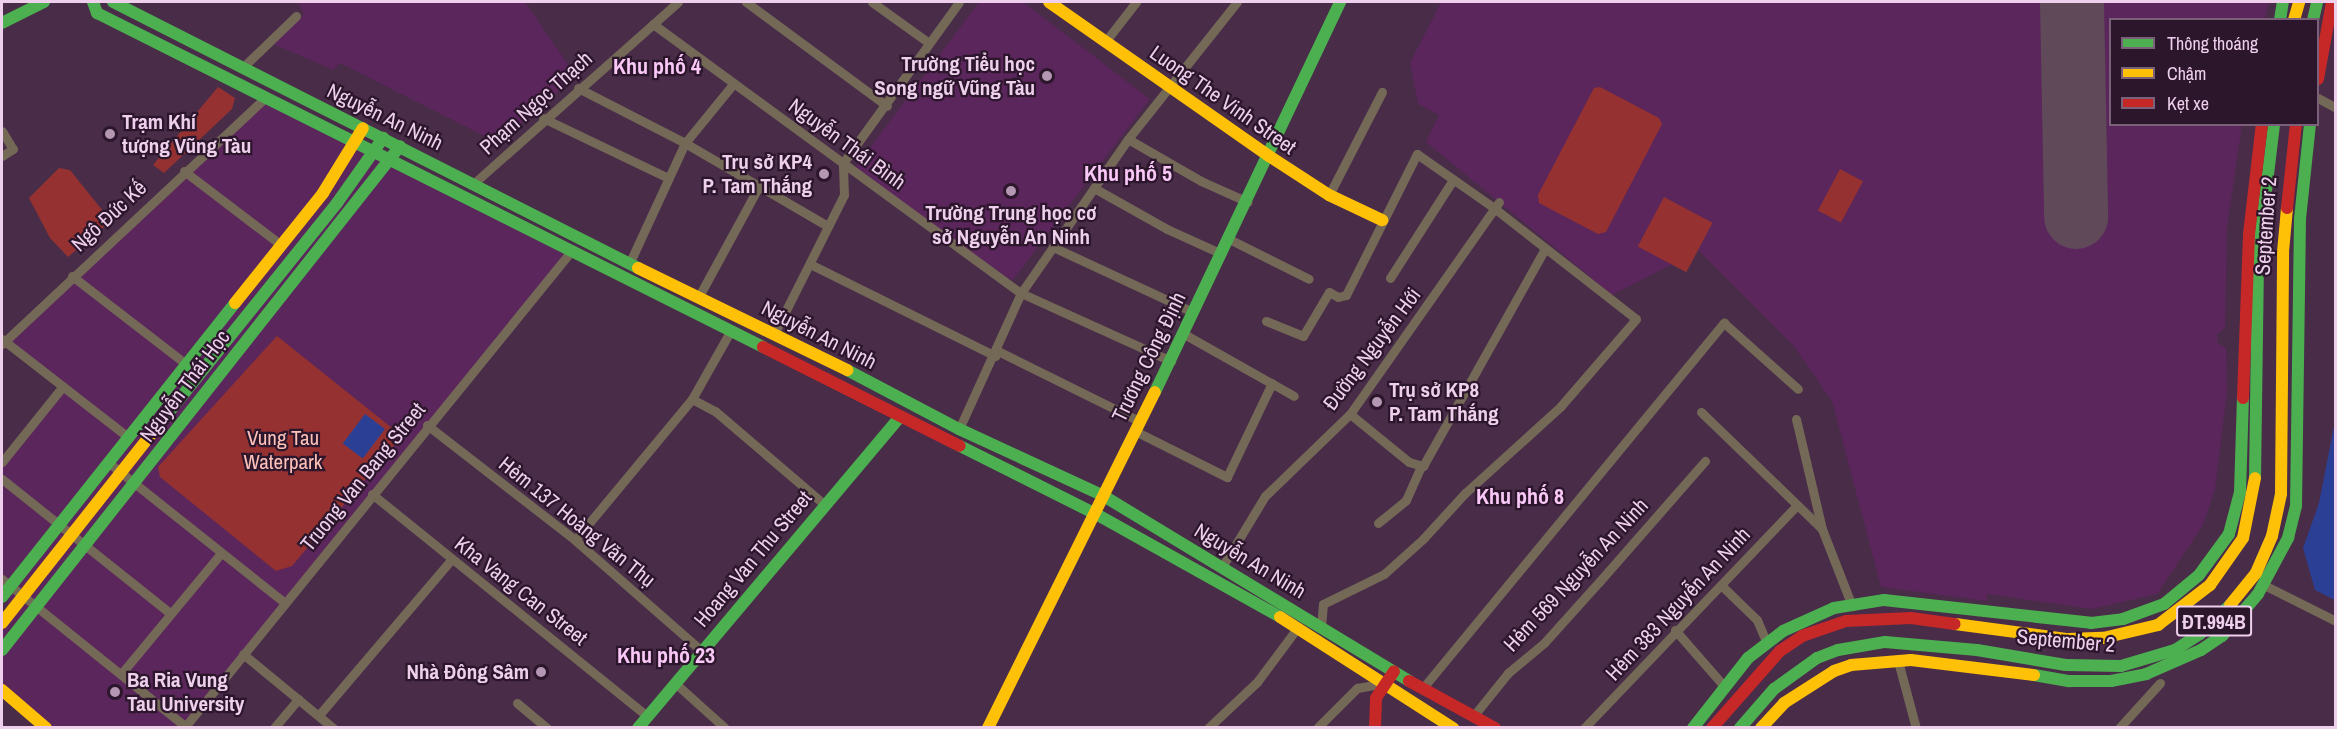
<!DOCTYPE html>
<meta charset="utf-8">
<style>
body{margin:0}
#map{position:relative;width:2337px;height:729px;overflow:hidden;background:#482c48;font-family:"Archivo Narrow",sans-serif}
div>[style]{position:absolute}
[style*='--x']{left:calc(var(--x)*1px);top:calc(var(--y)*1px);width:calc(var(--w)*1px);rotate:calc(var(--a)*1deg)}
.built>*{inset:0;background:#5a265b}
.green>*{inset:0;background:#953231;transform-origin:0 0}
.water>*{inset:0;background:#2b4094;transform-origin:0 0}
.runway>*{height:64px;margin:-32px;padding:0 32px;transform-origin:32px;border-radius:32px;background:#604a5a}
.street>*{height:9px;margin:-4.5px;padding:0 4.5px;transform-origin:4.5px;border-radius:4.5px;background:#746857}
.fast>*{height:12px;margin:-6px;padding:0 6px;transform-origin:6px;border-radius:6px;background:#4caf50}
.slow>*{height:12px;margin:-6px;padding:0 6px;transform-origin:6px;border-radius:6px;background:#ffc107}
.jam>*{height:12px;margin:-6px;padding:0 6px;transform-origin:6px;border-radius:6px;background:#c62828}
.dots>*{width:16px;height:16px;translate:-50% -50%;box-sizing:border-box;border:3px solid #2c162c;border-radius:50%}
span{translate:-50% -50%;white-space:nowrap;text-align:center;line-height:1.15;-webkit-text-stroke:4.5px #2c162c;paint-order:stroke}
.shield-label span{padding:2px 4px;background:#2c162c;border:2px solid;border-radius:4px;-webkit-text-stroke-width:0}
.shield-label{font-size:20px;color:#eed0ed;font-weight:700}
.poi-label{font-size:21px;color:#eed0ed;font-weight:700}
.right{translate:-100% -50%;text-align:right}
.left{translate:0 -50%;text-align:left}
.street-label{font-size:21px;color:#eed0ed}
.park-label{font-size:21px;color:#fdc1b9}
.neighbourhood-label{font-size:22px;color:#f9c8f7;font-weight:700}
.frame{position:absolute;inset:0;border:3px solid #eed0ed;pointer-events:none}
.legend{position:absolute;left:2109px;top:18px;width:210px;height:108px;box-sizing:border-box;background:#2c162c;border:2px solid #7a6079;margin:0;padding:8px 10px;list-style:none;font-size:18px;color:#eed0ed}
.legend li{display:flex;align-items:center;gap:12px;height:30px}
.legend b{width:30px;border:2px solid #7a6079}
</style>
<div id="map">
<div class="built">
<i style="clip-path:polygon(298px 2px,525px 2px,576px 76px,498px 143px,340px 63px,333px 70px,271px 43px,304px 14px)"></i>
<i style="clip-path:polygon(979px 2px,1023px 2px,1150px 99px,1012px 281px,854px 169px)"></i>
<i style="clip-path:polygon(1441px 2px,2269px 2px,2265px 19px,2110px 20px,2110px 124px,2242px 125px,2227px 227px,2225px 328px,2217px 334px,2218px 343px,2226px 348px,2227px 392px,2215px 489px,2203px 525px,2157px 594px,2092px 609px,1987px 594px,1987px 601px,1881px 587px,1832px 401px,1793px 345px,1699px 251px,1612px 295px,1426px 142px,1439px 115px,1418px 104px,1410px 63px)"></i>
<i style="clip-path:polygon(266px 97px,572px 250px,184px 727px,46px 727px,2px 690px,2px 633px,11px 586px,2px 579px,2px 464px,63px 386px,6px 340px)"></i>
</div>
<div class="green">
<i style="clip-path:polygon(218px 87px,235px 98px,232px 109px,164px 173px,153px 165px)"></i>
<i style="clip-path:polygon(1600px 87px,1659px 118px,1662px 124px,1606px 232px,1598px 234px,1539px 203px,1538px 195px,1594px 88px)"></i>
<i style="clip-path:polygon(59px 168px,70px 170px,111px 221px,68px 257px,50px 238px,29px 198px)"></i>
<i style="left:1840px;top:169px;width:26px;height:47px;rotate:28deg"></i>
<i style="left:1664px;top:197px;width:55px;height:56px;rotate:28deg"></i>
<i style="clip-path:polygon(277px 336px,402px 436px,292px 566px,276px 571px,160px 477px,158px 467px)"></i>
</div>
<div class="water">
<i style="left:365px;top:414px;width:25px;height:37px;rotate:37deg"></i>
<i style="clip-path:polygon(2335px 421px,2335px 600px,2315px 590px,2303px 548px,2319px 503px)"></i>
</div>
<div class="runway">
<i style="--x:2072;--y:2;--w:215;--a:88.9"></i>
</div>
<div class="street">
<i style="--x:746;--y:2;--w:175;--a:36.4"></i>
<i style="--x:872;--y:2;--w:70;--a:35.7"></i>
<i style="--x:653;--y:24;--w:456;--a:36.2"></i>
<i style="--x:1021;--y:293;--w:165;--a:24.4"></i>
<i style="--x:1105;--y:42;--w:51;--a:-52.2"></i>
<i style="--x:242;--y:68;--w:75;--a:-43.9"></i>
<i style="--x:578;--y:88;--w:120;--a:27.2"></i>
<i style="--x:685;--y:143;--w:163;--a:30.2"></i>
<i style="--x:2318;--y:98;--w:21;--a:29"></i>
<i style="--x:543;--y:118;--w:139;--a:25.6"></i>
<i style="--x:2;--y:131;--w:21;--a:59"></i>
<i style="--x:13;--y:149;--w:13;--a:148"></i>
<i style="--x:1128;--y:139;--w:84;--a:29.9"></i>
<i style="--x:1201;--y:181;--w:51;--a:24.1"></i>
<i style="--x:184;--y:171;--w:122;--a:37.3"></i>
<i style="--x:473;--y:184;--w:274;--a:-41.6"></i>
<i style="--x:1094;--y:188;--w:84;--a:29.3"></i>
<i style="--x:1167;--y:229;--w:60;--a:24.4"></i>
<i style="--x:1329;--y:195;--w:116;--a:-62.8"></i>
<i style="--x:1229;--y:239;--w:89;--a:26.6"></i>
<i style="--x:1053;--y:247;--w:154;--a:24.9"></i>
<i style="--x:630;--y:262;--w:131;--a:-65.2"></i>
<i style="--x:685;--y:143;--w:77;--a:-50.8"></i>
<i style="--x:810;--y:264;--w:207;--a:26.4"></i>
<i style="--x:72;--y:276;--w:144;--a:37.7"></i>
<i style="--x:1390;--y:278;--w:117;--a:-57.3"></i>
<i style="--x:698;--y:298;--w:128;--a:-61.4"></i>
<i style="--x:1266;--y:321;--w:40;--a:22"></i>
<i style="--x:1303;--y:336;--w:51;--a:-59.4"></i>
<i style="--x:1329;--y:292;--w:10;--a:29"></i>
<i style="--x:1338;--y:297;--w:8;--a:-14"></i>
<i style="--x:1346;--y:295;--w:158;--a:-63.3"></i>
<i style="--x:1417;--y:154;--w:94;--a:35"></i>
<i style="--x:1494;--y:208;--w:180;--a:38"></i>
<i style="--x:1636;--y:319;--w:116;--a:130.8"></i>
<i style="--x:1560;--y:407;--w:128;--a:137.8"></i>
<i style="--x:1465;--y:493;--w:62;--a:132.4"></i>
<i style="--x:1423;--y:539;--w:52;--a:138.1"></i>
<i style="--x:1384;--y:574;--w:68;--a:153.8"></i>
<i style="--x:1323;--y:604;--w:22;--a:95"></i>
<i style="--x:775;--y:332;--w:153;--a:-63.3"></i>
<i style="--x:844;--y:195;--w:32;--a:-92"></i>
<i style="--x:843;--y:163;--w:198;--a:-54.2"></i>
<i style="--x:1184;--y:334;--w:126;--a:29.4"></i>
<i style="--x:2;--y:339;--w:161;--a:37.9"></i>
<i style="--x:2;--y:344;--w:362;--a:-43.1"></i>
<i style="--x:998;--y:351;--w:157;--a:26.4"></i>
<i style="--x:692;--y:399;--w:26;--a:28"></i>
<i style="--x:715;--y:411;--w:143;--a:40.5"></i>
<i style="--x:1701;--y:412;--w:168;--a:44"></i>
<i style="--x:1350;--y:414;--w:76;--a:39.1"></i>
<i style="--x:1409;--y:462;--w:15;--a:16"></i>
<i style="--x:1423;--y:466;--w:248;--a:-60.7"></i>
<i style="--x:1796;--y:419;--w:113;--a:76.7"></i>
<i style="--x:1822;--y:529;--w:83;--a:68.7"></i>
<i style="--x:427;--y:425;--w:187;--a:37.8"></i>
<i style="--x:575;--y:540;--w:169;--a:41.2"></i>
<i style="--x:959;--y:429;--w:149;--a:-65.5"></i>
<i style="--x:1021;--y:293;--w:188;--a:-55.2"></i>
<i style="--x:1128;--y:139;--w:175;--a:-51.5"></i>
<i style="--x:1135;--y:431;--w:103;--a:26.6"></i>
<i style="--x:1227;--y:477;--w:104;--a:-64.4"></i>
<i style="--x:2;--y:462;--w:97;--a:-51.2"></i>
<i style="--x:109;--y:463;--w:225;--a:38.5"></i>
<i style="--x:2;--y:479;--w:215;--a:38.6"></i>
<i style="--x:372;--y:494;--w:353;--a:38.9"></i>
<i style="--x:1378;--y:523;--w:36;--a:-39"></i>
<i style="--x:1406;--y:500;--w:37;--a:-66"></i>
<i style="--x:575;--y:540;--w:183;--a:-50.3"></i>
<i style="--x:692;--y:399;--w:79;--a:-60.5"></i>
<i style="--x:1222;--y:567;--w:83;--a:-58.8"></i>
<i style="--x:1265;--y:496;--w:118;--a:-44"></i>
<i style="--x:1350;--y:414;--w:259;--a:-54.9"></i>
<i style="--x:2;--y:579;--w:235;--a:38.8"></i>
<i style="--x:2262;--y:584;--w:83;--a:26.6"></i>
<i style="--x:1721;--y:585;--w:50;--a:44.2"></i>
<i style="--x:1757;--y:620;--w:25;--a:67"></i>
<i style="--x:1675;--y:630;--w:74;--a:48.8"></i>
<i style="--x:243;--y:654;--w:117;--a:39.4"></i>
<i style="--x:1898;--y:661;--w:69;--a:75"></i>
<i style="--x:121;--y:674;--w:157;--a:-50.4"></i>
<i style="--x:675;--y:683;--w:67;--a:42"></i>
<i style="--x:1422;--y:689;--w:475;--a:-50.5"></i>
<i style="--x:1724;--y:323;--w:99;--a:41.7"></i>
<i style="--x:517;--y:703;--w:39;--a:40"></i>
<i style="--x:1475;--y:714;--w:53;--a:-51.2"></i>
<i style="--x:1508;--y:673;--w:47;--a:-39.8"></i>
<i style="--x:1544;--y:643;--w:82;--a:-48"></i>
<i style="--x:1599;--y:582;--w:161;--a:-48.8"></i>
<i style="--x:319;--y:715;--w:205;--a:-49.6"></i>
<i style="--x:184;--y:728;--w:616;--a:-50.93"></i>
<i style="--x:274;--y:728;--w:38;--a:-50"></i>
<i style="--x:1208;--y:728;--w:67;--a:-43.2"></i>
<i style="--x:1257;--y:682;--w:69;--a:-53.3"></i>
<i style="--x:1317;--y:728;--w:57;--a:-45"></i>
<i style="--x:1357;--y:688;--w:28;--a:-10"></i>
<i style="--x:1584;--y:728;--w:308;--a:-46.3"></i>
<i style="--x:2119;--y:728;--w:61;--a:-47.7"></i>
</div>
<div class="fast">
<i style="--x:93;--y:2;--w:12;--a:70"></i>
<i style="--x:97;--y:13;--w:745;--a:26.63"></i>
<i style="--x:113;--y:2;--w:589;--a:26.87"></i>
<i style="--x:2280;--y:20;--w:18;--a:-81"></i>
<i style="--x:2313;--y:20;--w:18;--a:-77"></i>
<i style="--x:2;--y:23;--w:47;--a:-26.6"></i>
<i style="--x:847;--y:370;--w:127;--a:27.8"></i>
<i style="--x:959;--y:429;--w:157;--a:24.8"></i>
<i style="--x:1102;--y:495;--w:359;--a:31.2"></i>
<i style="--x:1155;--y:392;--w:432;--a:-64.6"></i>
<i style="--x:161;--y:422;--w:281;--a:-51.2"></i>
<i style="--x:337;--y:203;--w:80;--a:-54.7"></i>
<i style="--x:960;--y:446;--w:152;--a:26.6"></i>
<i style="--x:1096;--y:514;--w:211;--a:29.2"></i>
<i style="--x:2255;--y:478;--w:221;--a:-89.2"></i>
<i style="--x:2258;--y:257;--w:134;--a:-83.1"></i>
<i style="--x:2;--y:597;--w:375;--a:-51.6"></i>
<i style="--x:2;--y:650;--w:642;--a:-51.7"></i>
<i style="--x:2034;--y:675;--w:36;--a:10"></i>
<i style="--x:2069;--y:681;--w:42;--a:0"></i>
<i style="--x:2111;--y:681;--w:36;--a:-11"></i>
<i style="--x:2146;--y:674;--w:60;--a:-23.6"></i>
<i style="--x:2201;--y:650;--w:25;--a:-34"></i>
<i style="--x:2222;--y:636;--w:55;--a:-49.4"></i>
<i style="--x:2258;--y:594;--w:64;--a:-61.8"></i>
<i style="--x:2288;--y:538;--w:33;--a:-76"></i>
<i style="--x:2296;--y:506;--w:287;--a:-89.2"></i>
<i style="--x:2300;--y:219;--w:96;--a:-84"></i>
<i style="--x:638;--y:728;--w:407;--a:-49.9"></i>
<i style="--x:1693;--y:728;--w:89;--a:-51.8"></i>
<i style="--x:1748;--y:658;--w:44;--a:-37.6"></i>
<i style="--x:1783;--y:631;--w:56;--a:-24.3"></i>
<i style="--x:1834;--y:608;--w:51;--a:-9.1"></i>
<i style="--x:1884;--y:600;--w:208;--a:6.3"></i>
<i style="--x:2091;--y:623;--w:32;--a:-7"></i>
<i style="--x:2123;--y:619;--w:44;--a:-20.1"></i>
<i style="--x:2164;--y:604;--w:45;--a:-39.6"></i>
<i style="--x:2199;--y:575;--w:51;--a:-53.8"></i>
<i style="--x:2229;--y:534;--w:43;--a:-75.3"></i>
<i style="--x:2240;--y:492;--w:94;--a:-88.2"></i>
<i style="--x:1740;--y:728;--w:52;--a:-48.9"></i>
<i style="--x:1774;--y:689;--w:53;--a:-35.8"></i>
<i style="--x:1817;--y:658;--w:22;--a:-21"></i>
<i style="--x:1838;--y:650;--w:48;--a:-9.7"></i>
<i style="--x:1885;--y:642;--w:92;--a:5"></i>
<i style="--x:1977;--y:650;--w:90;--a:9.6"></i>
<i style="--x:2066;--y:665;--w:55;--a:1"></i>
<i style="--x:2121;--y:666;--w:56;--a:-16.5"></i>
<i style="--x:2175;--y:650;--w:30;--a:-33"></i>
<i style="--x:2200;--y:634;--w:42;--a:-44"></i>
</div>
<div class="slow">
<i style="--x:1049;--y:2;--w:269;--a:35"></i>
<i style="--x:1269;--y:156;--w:72;--a:33"></i>
<i style="--x:1329;--y:195;--w:59;--a:25.3"></i>
<i style="--x:2294;--y:20;--w:19;--a:-74"></i>
<i style="--x:638;--y:268;--w:233;--a:26"></i>
<i style="--x:235;--y:303;--w:141;--a:-51.3"></i>
<i style="--x:323;--y:193;--w:76;--a:-58.4"></i>
<i style="--x:2230;--y:605;--w:41;--a:-50.9"></i>
<i style="--x:2256;--y:573;--w:40;--a:-66.6"></i>
<i style="--x:2272;--y:536;--w:43;--a:-77.9"></i>
<i style="--x:2281;--y:494;--w:242;--a:-89.5"></i>
<i style="--x:2283;--y:252;--w:44;--a:-84.8"></i>
<i style="--x:1280;--y:617;--w:206;--a:32.7"></i>
<i style="--x:2;--y:623;--w:256;--a:-51.7"></i>
<i style="--x:1955;--y:624;--w:114;--a:7.6"></i>
<i style="--x:2068;--y:639;--w:35;--a:-2"></i>
<i style="--x:2103;--y:638;--w:57;--a:-13.3"></i>
<i style="--x:2158;--y:625;--w:66;--a:-37.6"></i>
<i style="--x:2210;--y:585;--w:57;--a:-54.9"></i>
<i style="--x:2243;--y:538;--w:61;--a:-78.7"></i>
<i style="--x:2;--y:690;--w:58;--a:40.8"></i>
<i style="--x:988;--y:728;--w:375;--a:-63.6"></i>
<i style="--x:1761;--y:728;--w:34;--a:-47"></i>
<i style="--x:1784;--y:703;--w:59;--a:-32.6"></i>
<i style="--x:1834;--y:671;--w:18;--a:-19"></i>
<i style="--x:1851;--y:665;--w:60;--a:-4.8"></i>
<i style="--x:1911;--y:660;--w:124;--a:7"></i>
</div>
<div class="jam">
<i style="--x:2318;--y:79;--w:78;--a:-79.7"></i>
<i style="--x:2287;--y:208;--w:84;--a:-83.9"></i>
<i style="--x:763;--y:347;--w:220;--a:26.7"></i>
<i style="--x:2243;--y:398;--w:164;--a:-87.9"></i>
<i style="--x:2249;--y:234;--w:111;--a:-83.3"></i>
<i style="--x:1409;--y:681;--w:98;--a:28.7"></i>
<i style="--x:1375;--y:728;--w:30;--a:-88"></i>
<i style="--x:1376;--y:698;--w:32;--a:-56"></i>
<i style="--x:1712;--y:728;--w:103;--a:-48.6"></i>
<i style="--x:1780;--y:651;--w:27;--a:-34"></i>
<i style="--x:1802;--y:636;--w:46;--a:-18.8"></i>
<i style="--x:1846;--y:621;--w:65;--a:-2.6"></i>
<i style="--x:1911;--y:618;--w:44;--a:7.8"></i>
</div>
<div class="dots">
<i style="left:1047px;top:76px;background:#b497b3"></i>
<i style="left:110px;top:134px;background:#b497b3"></i>
<i style="left:824px;top:174px;background:#b497b3"></i>
<i style="left:1011px;top:191px;background:#b497b3"></i>
<i style="left:1377px;top:402px;background:#b497b3"></i>
<i style="left:541px;top:672px;background:#b497b3"></i>
<i style="left:115px;top:692px;background:#b497b3"></i>
</div>
<div class="shield-label">
<span style="left:2214px;top:621px">ĐT.994B</span>
</div>
<div class="poi-label">
<span class="right" style="left:1035px;top:76px">Trường Tiểu học<br>Song ngữ Vũng Tàu</span>
<span class="left" style="left:122px;top:134px">Trạm Khí<br>tượng Vũng Tàu</span>
<span class="right" style="left:812px;top:174px">Trụ sở KP4<br>P. Tam Thắng</span>
<span style="left:1011px;top:225px">Trường Trung học cơ<br>sở Nguyễn An Ninh</span>
<span class="left" style="left:1389px;top:402px">Trụ sở KP8<br>P. Tam Thắng</span>
<span class="right" style="left:529px;top:672px">Nhà Đông Sâm</span>
<span class="left" style="left:127px;top:692px">Ba Ria Vung<br>Tau University</span>
</div>
<div class="street-label">
<span style="left:1223px;top:100px;rotate:35deg">Luong The Vinh Street</span>
<span style="left:536px;top:103px;rotate:-42deg">Phạm Ngọc Thạch</span>
<span style="left:385px;top:117px;rotate:26deg">Nguyễn An Ninh</span>
<span style="left:847px;top:144px;rotate:36deg">Nguyễn Thái Bình</span>
<span style="left:109px;top:216px;rotate:-43deg">Ngô Đức Kế</span>
<span style="left:2266px;top:226px;rotate:-86deg">September 2</span>
<span style="left:819px;top:335px;rotate:27deg">Nguyễn An Ninh</span>
<span style="left:1372px;top:349px;rotate:-53deg">Đường Nguyễn Hới</span>
<span style="left:1149px;top:357px;rotate:-64deg">Trương Công Định</span>
<span style="left:185px;top:386px;rotate:-53deg">Nguyễn Thái Học</span>
<span style="left:363px;top:477px;rotate:-51deg">Truong Van Bang Street</span>
<span style="left:577px;top:522px;rotate:39deg">Hẻm 137 Hoàng Văn Thụ</span>
<span style="left:753px;top:559px;rotate:-50deg">Hoang Van Thu Street</span>
<span style="left:1250px;top:561px;rotate:31deg">Nguyễn An Ninh</span>
<span style="left:1576px;top:575px;rotate:-47deg">Hẻm 569 Nguyễn An Ninh</span>
<span style="left:521px;top:591px;rotate:38deg">Kha Vang Can Street</span>
<span style="left:1678px;top:604px;rotate:-47deg">Hẻm 383 Nguyễn An Ninh</span>
<span style="left:2066px;top:641px;rotate:5deg">September 2</span>
</div>
<div class="park-label">
<span style="left:283px;top:450px">Vung Tau<br>Waterpark</span>
</div>
<div class="neighbourhood-label">
<span style="left:657px;top:67px">Khu phố 4</span>
<span style="left:1128px;top:174px">Khu phố 5</span>
<span style="left:1520px;top:497px">Khu phố 8</span>
<span style="left:666px;top:656px">Khu phố 23</span>
</div>
<div class="frame"></div>
<ul class="legend">
<li><b style="height:8px;background:#4caf50"></b>Thông thoáng</li>
<li><b style="height:8px;background:#ffc107"></b>Chậm</li>
<li><b style="height:8px;background:#c62828"></b>Kẹt xe</li>
</ul>
</div>
